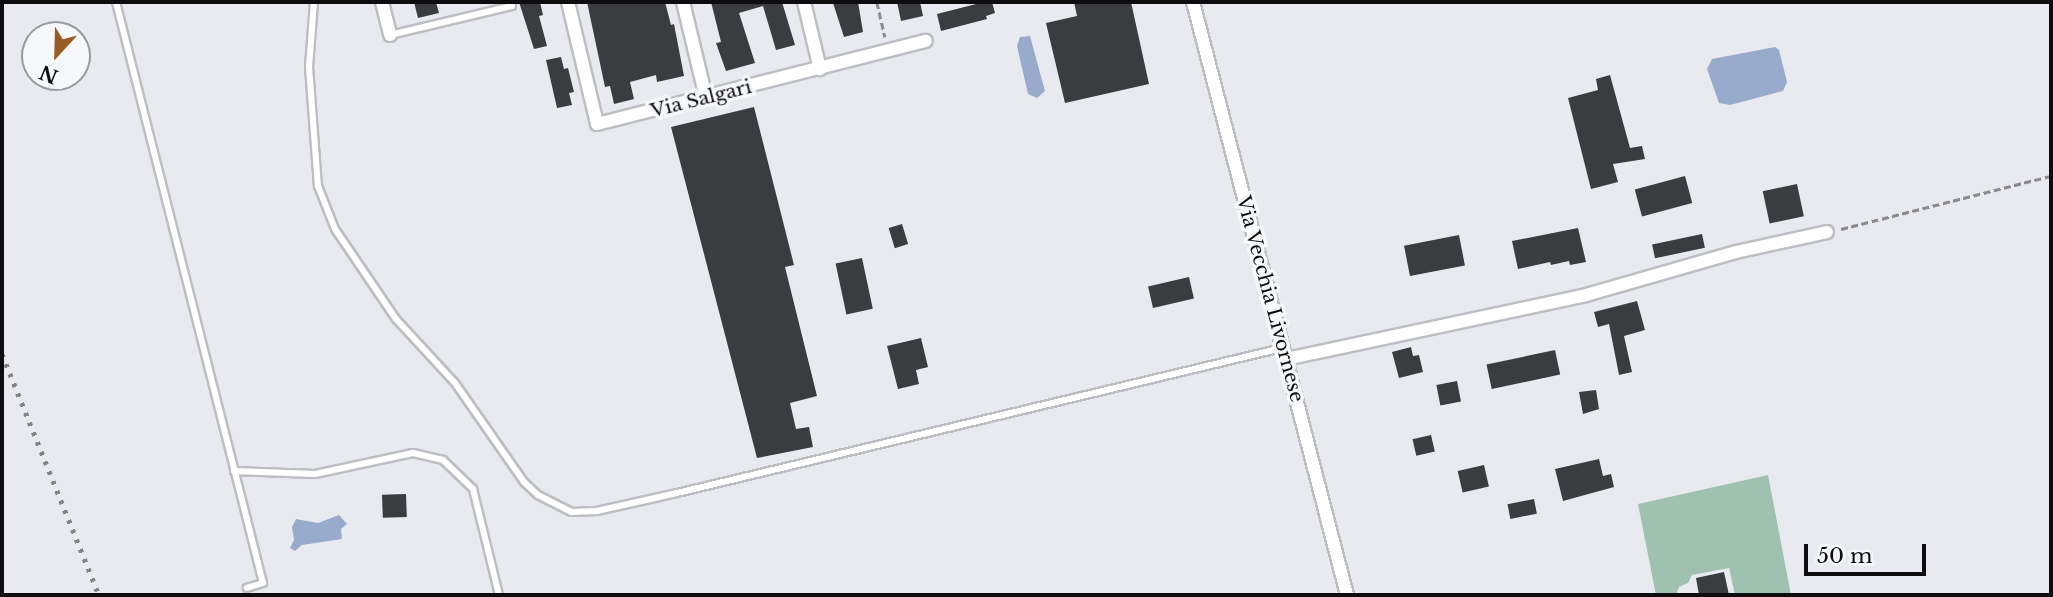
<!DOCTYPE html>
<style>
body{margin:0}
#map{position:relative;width:2053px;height:597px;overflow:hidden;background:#e9eaef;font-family:"Libre Baskerville",serif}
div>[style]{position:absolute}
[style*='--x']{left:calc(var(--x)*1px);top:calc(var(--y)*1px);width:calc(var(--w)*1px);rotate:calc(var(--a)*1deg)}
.green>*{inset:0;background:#9ec1b0}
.water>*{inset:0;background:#98abcd}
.building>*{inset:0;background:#3b3c3f;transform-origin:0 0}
.path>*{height:2.5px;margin-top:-1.25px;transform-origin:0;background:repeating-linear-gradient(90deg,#8b8b8f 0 7px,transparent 0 10.5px)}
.roads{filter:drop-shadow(2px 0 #bcbec2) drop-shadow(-2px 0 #bcbec2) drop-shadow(0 2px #bcbec2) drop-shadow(0 -2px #bcbec2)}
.service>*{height:6px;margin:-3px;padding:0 3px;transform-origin:3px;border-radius:3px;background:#fff}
.minor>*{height:12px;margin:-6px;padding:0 6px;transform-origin:6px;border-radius:6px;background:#fff}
.rail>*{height:5px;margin-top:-2.5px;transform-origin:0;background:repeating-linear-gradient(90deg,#848488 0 3.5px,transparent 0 10.5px)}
span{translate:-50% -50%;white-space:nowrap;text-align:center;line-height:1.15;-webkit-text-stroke:7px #f6f8fc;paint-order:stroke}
.street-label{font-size:19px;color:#0d0d0f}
.frame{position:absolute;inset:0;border:4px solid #0d0d0f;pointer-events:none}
.north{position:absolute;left:21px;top:21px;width:70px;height:70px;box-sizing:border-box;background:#f6f8fc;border:2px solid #999a9d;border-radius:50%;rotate:202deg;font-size:19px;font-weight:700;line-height:28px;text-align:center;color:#0d0d0f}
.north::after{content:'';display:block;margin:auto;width:24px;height:32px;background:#9b5b24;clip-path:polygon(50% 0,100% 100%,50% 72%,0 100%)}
.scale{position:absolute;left:1804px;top:544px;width:122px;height:32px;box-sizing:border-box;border:4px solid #0d0d0f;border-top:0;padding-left:9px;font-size:21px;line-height:24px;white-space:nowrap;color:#0d0d0f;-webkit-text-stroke:5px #f6f8fc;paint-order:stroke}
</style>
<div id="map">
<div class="green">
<i style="clip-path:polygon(1768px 475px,1791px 595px,1735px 595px,1729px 568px,1692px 575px,1688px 583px,1679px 587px,1676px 595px,1656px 595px,1638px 504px)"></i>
</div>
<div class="water">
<i style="clip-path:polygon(1030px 36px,1045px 91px,1037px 98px,1028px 94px,1017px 46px,1020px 37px)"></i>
<i style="clip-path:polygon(1775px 47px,1779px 50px,1787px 82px,1783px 91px,1730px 105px,1719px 103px,1707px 69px,1712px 59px)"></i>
<i style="clip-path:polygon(339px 515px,347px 524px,341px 529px,342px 539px,302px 545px,295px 551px,290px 548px,294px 540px,292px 527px,296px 519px,318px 523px)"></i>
</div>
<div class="building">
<i style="clip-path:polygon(414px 2px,436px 2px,439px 13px,418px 18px)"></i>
<i style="clip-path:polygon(519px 2px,540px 2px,543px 15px,539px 16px,547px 46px,534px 49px)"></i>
<i style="clip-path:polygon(587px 2px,665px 2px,671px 25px,674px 24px,684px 76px,657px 82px,656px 75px,630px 82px,634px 99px,614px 104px,610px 86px,605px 87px)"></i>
<i style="clip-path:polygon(711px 2px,782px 2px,795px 45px,776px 50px,763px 6px,739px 13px,755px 63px,726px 71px,716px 43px,721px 42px)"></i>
<i style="clip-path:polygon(858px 2px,863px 32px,844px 37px,833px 3px)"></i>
<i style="clip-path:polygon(897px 2px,920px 2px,923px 16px,901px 21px)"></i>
<i style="clip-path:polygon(984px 2px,992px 2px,995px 13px,986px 16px,987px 19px,941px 31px,937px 14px)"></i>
<i style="clip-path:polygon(1074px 2px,1131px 2px,1149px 84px,1065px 103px,1046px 23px,1077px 16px)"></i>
<i style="clip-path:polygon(561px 57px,564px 69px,568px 68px,574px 92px,569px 93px,572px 105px,557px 108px,546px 60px)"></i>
<i style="clip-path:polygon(1610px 75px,1630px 148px,1642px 146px,1645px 159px,1613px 164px,1618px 182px,1591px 189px,1568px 98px,1598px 90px,1596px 79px)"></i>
<i style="clip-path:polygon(754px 107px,794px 265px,785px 267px,817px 396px,790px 403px,796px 429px,809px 427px,813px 447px,757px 458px,671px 127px)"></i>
<i style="left:1685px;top:176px;width:28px;height:52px;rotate:75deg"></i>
<i style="left:1797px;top:184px;width:33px;height:35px;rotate:78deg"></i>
<i style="left:902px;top:224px;width:21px;height:14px;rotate:73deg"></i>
<i style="clip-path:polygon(1578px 228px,1586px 262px,1570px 265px,1569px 261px,1551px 265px,1550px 262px,1518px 269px,1512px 241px)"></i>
<i style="left:1702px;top:234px;width:14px;height:51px;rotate:78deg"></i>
<i style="left:1459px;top:235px;width:31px;height:56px;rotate:79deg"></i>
<i style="left:862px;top:258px;width:52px;height:27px;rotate:78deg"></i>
<i style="left:1189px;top:277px;width:22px;height:42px;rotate:77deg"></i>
<i style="clip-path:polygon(1637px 301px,1645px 330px,1624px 336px,1632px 372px,1619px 375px,1609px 324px,1598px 327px,1594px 312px)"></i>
<i style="clip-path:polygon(921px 338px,928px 367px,916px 370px,919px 384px,898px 389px,887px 346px)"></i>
<i style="clip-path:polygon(1411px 347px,1413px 356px,1419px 355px,1423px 372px,1399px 378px,1392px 352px)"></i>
<i style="left:1555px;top:350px;width:25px;height:70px;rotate:78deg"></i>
<i style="left:1457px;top:381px;width:21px;height:21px;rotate:79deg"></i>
<i style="clip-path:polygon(1596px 390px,1599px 409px,1583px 414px,1579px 392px)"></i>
<i style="left:1431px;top:435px;width:17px;height:19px;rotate:77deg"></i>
<i style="clip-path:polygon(1599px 459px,1603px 476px,1611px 474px,1614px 487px,1563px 501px,1555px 469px)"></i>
<i style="left:1484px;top:465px;width:22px;height:27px;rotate:77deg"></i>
<i style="left:406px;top:494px;width:23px;height:24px;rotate:88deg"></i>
<i style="left:1534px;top:499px;width:15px;height:27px;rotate:79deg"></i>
<i style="clip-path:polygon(1724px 572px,1729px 595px,1699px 595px,1696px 578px)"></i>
</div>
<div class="path">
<i style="--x:877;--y:2;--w:36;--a:77"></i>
<i style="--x:1841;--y:229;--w:217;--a:-14.2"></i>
</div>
<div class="roads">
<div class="service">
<i style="--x:116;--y:2;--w:599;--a:75.8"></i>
<i style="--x:263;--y:583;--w:17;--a:163"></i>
<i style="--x:314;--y:2;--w:65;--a:94.4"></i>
<i style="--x:309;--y:67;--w:119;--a:85.7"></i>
<i style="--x:318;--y:186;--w:46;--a:68.4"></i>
<i style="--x:335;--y:229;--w:109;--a:55.9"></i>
<i style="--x:396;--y:319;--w:87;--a:47.3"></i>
<i style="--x:455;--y:383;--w:121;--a:55.1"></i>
<i style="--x:524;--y:482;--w:19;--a:43"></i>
<i style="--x:538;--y:495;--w:37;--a:27"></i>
<i style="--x:571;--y:512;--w:26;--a:-2"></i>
<i style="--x:597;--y:511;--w:82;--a:-12.7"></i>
<i style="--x:677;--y:493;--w:622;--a:-13.48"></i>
<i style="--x:390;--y:35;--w:125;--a:-13.4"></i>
<i style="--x:512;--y:6;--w:4;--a:-104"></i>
<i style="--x:234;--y:471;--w:81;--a:2.1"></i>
<i style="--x:315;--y:474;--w:100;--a:-12.1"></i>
<i style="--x:413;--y:453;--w:31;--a:13"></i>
<i style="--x:443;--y:460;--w:42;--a:44"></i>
<i style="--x:473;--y:489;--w:109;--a:76.2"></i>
</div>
<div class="minor">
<i style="--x:382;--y:2;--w:34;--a:76"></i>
<i style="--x:568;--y:2;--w:125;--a:76.6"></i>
<i style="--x:597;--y:124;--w:339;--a:-14.2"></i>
<i style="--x:683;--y:2;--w:99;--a:76.5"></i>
<i style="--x:804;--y:2;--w:69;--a:76.6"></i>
<i style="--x:1193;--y:2;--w:613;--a:75.44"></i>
<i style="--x:1286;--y:359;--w:307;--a:-12"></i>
<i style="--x:1586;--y:295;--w:156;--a:-16"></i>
<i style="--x:1736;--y:252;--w:93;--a:-12.4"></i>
</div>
</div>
<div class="rail">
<i style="--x:2;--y:354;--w:260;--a:68.1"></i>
</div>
<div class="street-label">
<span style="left:701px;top:99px;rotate:-14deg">Via Salgari</span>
<span style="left:1270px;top:299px;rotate:75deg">Via Vecchia Livornese</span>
</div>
<div class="frame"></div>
<div class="north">N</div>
<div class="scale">50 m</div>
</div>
